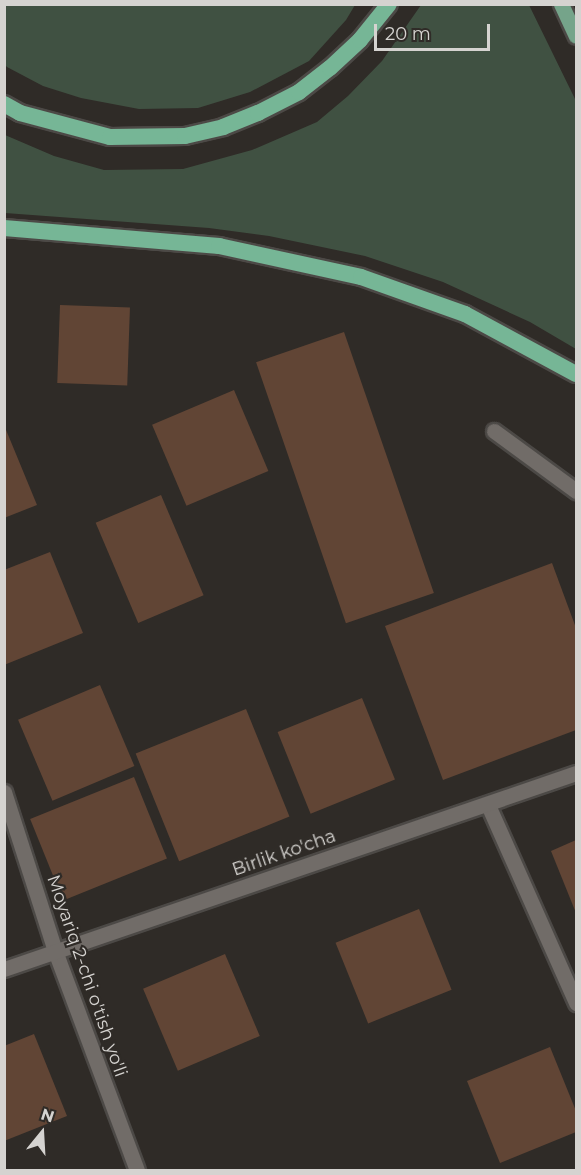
<!DOCTYPE html>
<style>
body{margin:0}
#map{position:relative;width:581px;height:1175px;overflow:hidden;background:#2f2b27;font-family:Montserrat,sans-serif}
div>[style]{position:absolute}
[style*='--x']{left:calc(var(--x)*1px);top:calc(var(--y)*1px);width:calc(var(--w)*1px);rotate:calc(var(--a)*1deg)}
.green>*{inset:0;background:#405142}
.building>*{inset:0;background:#614535;transform-origin:0 0}
.roads{filter:drop-shadow(2px 0 #4c4946) drop-shadow(-2px 0 #4c4946) drop-shadow(0 2px #4c4946) drop-shadow(0 -2px #4c4946)}
.service>*{height:15px;margin:-7.5px;padding:0 7.5px;transform-origin:7.5px;border-radius:7.5px;background:#716c68}
.minor>*{height:15px;margin:-7.5px;padding:0 7.5px;transform-origin:7.5px;border-radius:7.5px;background:#716c68}
.tertiary>*{height:15px;margin:-7.5px;padding:0 7.5px;transform-origin:7.5px;border-radius:7.5px;background:#716c68}
.primary>*{height:15px;margin:-7.5px;padding:0 7.5px;transform-origin:7.5px;border-radius:7.5px;background:#75a48a}
.trunk>*{height:16px;margin:-8px;padding:0 8px;transform-origin:8px;border-radius:8px;background:#76b696}
span{translate:-50% -50%;white-space:nowrap;text-align:center;line-height:1.15;-webkit-text-stroke:4.5px #2f2b27;paint-order:stroke}
.street-label{font-size:18px;color:#d5d3d0}
.frame{position:absolute;inset:0;border:6px solid #d5d3d0;pointer-events:none}
.north{position:absolute;left:12px;top:1103px;width:60px;height:60px;-webkit-text-stroke:4px #2f2b27;paint-order:stroke;rotate:18deg;font-size:16px;font-weight:700;line-height:24px;text-align:center;color:#d5d3d0}
.north::after{content:'';display:block;margin:auto;width:21px;height:27px;background:#d5d3d0;clip-path:polygon(50% 0,100% 100%,50% 72%,0 100%)}
.scale{position:absolute;left:374px;top:24px;width:116px;height:27px;box-sizing:border-box;border:3px solid #d5d3d0;border-top:0;padding-left:8px;font-size:18px;line-height:21px;white-space:nowrap;color:#d5d3d0;-webkit-text-stroke:4px #2f2b27;paint-order:stroke}
</style>
<div id="map">
<div class="green">
<i style="clip-path:polygon(5px 4px,355px 4px,355px 5px,346px 20px,309px 61px,250px 92px,198px 108px,139px 109px,81px 98px,43px 86px,7px 67px,5px 65px)"></i>
<i style="clip-path:polygon(421px 5px,529px 5px,576px 101px,576px 349px,530px 322px,443px 282px,365px 256px,269px 236px,209px 228px,5px 213px,5px 135px,54px 156px,104px 170px,183px 169px,252px 150px,317px 122px,348px 96px,382px 61px)"></i>
</div>
<div class="building">
<i style="left:60px;top:305px;width:70px;height:78px;rotate:2deg"></i>
<i style="left:344px;top:332px;width:276px;height:93px;rotate:71deg"></i>
<i style="left:234px;top:390px;width:88px;height:89px;rotate:67deg"></i>
<i style="clip-path:polygon(4px 425px,37px 505px,4px 518px)"></i>
<i style="left:161px;top:495px;width:109px;height:71px;rotate:67deg"></i>
<i style="clip-path:polygon(50px 552px,83px 633px,4px 665px,4px 570px)"></i>
<i style="clip-path:polygon(552px 563px,576px 628px,576px 730px,443px 780px,385px 626px)"></i>
<i style="left:100px;top:685px;width:88px;height:89px;rotate:67deg"></i>
<i style="left:362px;top:698px;width:88px;height:91px;rotate:68deg"></i>
<i style="left:246px;top:709px;width:116px;height:119px;rotate:68deg"></i>
<i style="left:134px;top:777px;width:88px;height:112px;rotate:68deg"></i>
<i style="clip-path:polygon(576px 840px,576px 913px,551px 851px)"></i>
<i style="left:419px;top:909px;width:87px;height:90px;rotate:68deg"></i>
<i style="left:225px;top:954px;width:89px;height:89px;rotate:67deg"></i>
<i style="clip-path:polygon(34px 1034px,67px 1116px,4px 1141px,4px 1046px)"></i>
<i style="clip-path:polygon(550px 1047px,576px 1111px,576px 1132px,500px 1163px,467px 1081px)"></i>
</div>
<div class="roads">
<div class="service">
<i style="--x:494;--y:431;--w:102;--a:36.2"></i>
</div>
<div class="minor">
<i style="--x:4;--y:792;--w:167;--a:72.2"></i>
<i style="--x:55;--y:951;--w:234;--a:69.5"></i>
<i style="--x:488;--y:805;--w:217;--a:66"></i>
</div>
<div class="tertiary">
<i style="--x:4;--y:969;--w:605;--a:-18.91"></i>
</div>
<div class="primary">
<i style="--x:561;--y:4;--w:35;--a:65"></i>
</div>
<div class="trunk">
<i style="--x:4;--y:104;--w:18;--a:29"></i>
<i style="--x:20;--y:113;--w:93;--a:14.9"></i>
<i style="--x:110;--y:137;--w:75;--a:-0.8"></i>
<i style="--x:185;--y:136;--w:39;--a:-13"></i>
<i style="--x:223;--y:127;--w:38;--a:-22"></i>
<i style="--x:258;--y:113;--w:46;--a:-27.1"></i>
<i style="--x:299;--y:92;--w:39;--a:-38"></i>
<i style="--x:330;--y:68;--w:41;--a:-43"></i>
<i style="--x:360;--y:40;--w:46;--a:-51.1"></i>
<i style="--x:4;--y:228;--w:216;--a:4.8"></i>
<i style="--x:219;--y:246;--w:145;--a:12.3"></i>
<i style="--x:361;--y:277;--w:110;--a:19.6"></i>
<i style="--x:465;--y:314;--w:126;--a:28.4"></i>
</div>
</div>
<div class="street-label">
<span style="left:284px;top:853px;rotate:-19deg">Birlik ko'cha</span>
<span style="left:87px;top:976px;rotate:71deg">Moyariq 2-chi o'tish yo'li</span>
</div>
<div class="frame"></div>
<div class="north">N</div>
<div class="scale">20 m</div>
</div>
